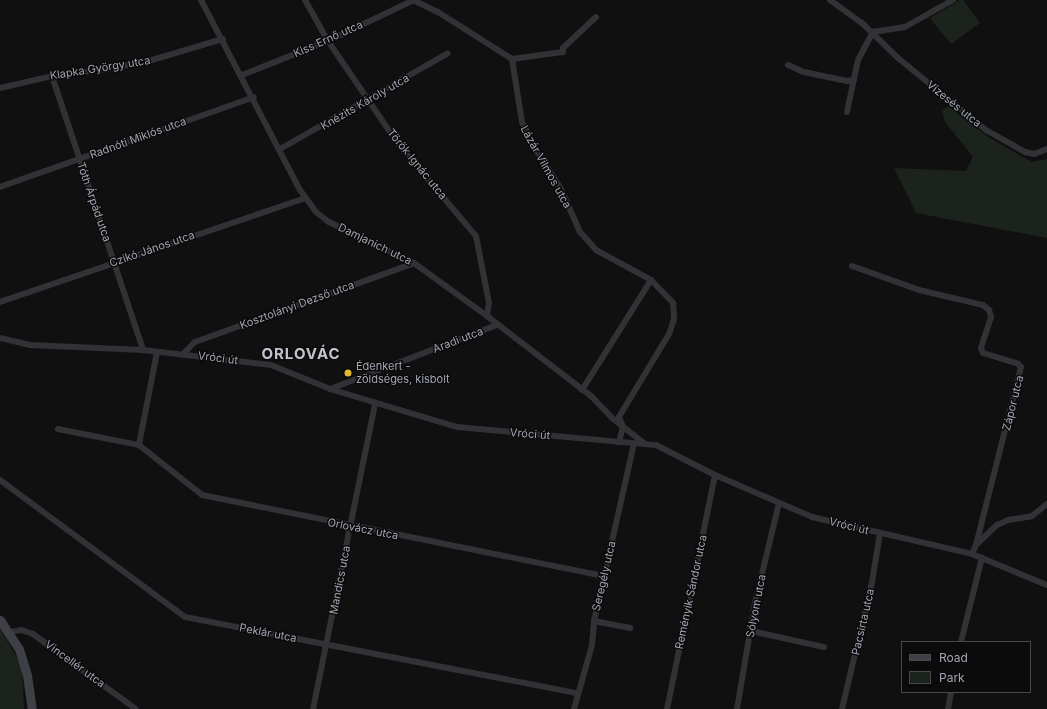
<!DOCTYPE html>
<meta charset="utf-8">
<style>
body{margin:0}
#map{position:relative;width:1047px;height:709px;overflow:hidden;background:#101011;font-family:Inter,sans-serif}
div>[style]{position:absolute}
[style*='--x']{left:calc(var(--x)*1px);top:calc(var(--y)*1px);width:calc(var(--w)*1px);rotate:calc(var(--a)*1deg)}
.green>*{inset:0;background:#1c231d}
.street>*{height:6px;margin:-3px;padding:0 3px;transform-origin:3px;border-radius:3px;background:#313136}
.secondary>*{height:9px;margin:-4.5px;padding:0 4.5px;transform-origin:4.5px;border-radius:4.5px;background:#3f4045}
.dots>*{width:11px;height:11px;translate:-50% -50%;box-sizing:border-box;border:2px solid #0b0b0c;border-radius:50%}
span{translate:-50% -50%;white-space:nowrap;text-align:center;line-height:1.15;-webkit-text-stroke:3px #0b0b0c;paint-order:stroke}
.street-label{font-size:11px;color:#a2a5b1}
.poi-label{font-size:11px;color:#a2a5b1}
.left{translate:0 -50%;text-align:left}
.district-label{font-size:15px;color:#c2c4cd;font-weight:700;letter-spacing:1px}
.legend{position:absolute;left:901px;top:641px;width:130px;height:52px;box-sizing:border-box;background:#0b0b0c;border:1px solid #47494e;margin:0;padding:5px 7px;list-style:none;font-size:12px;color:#a2a5b1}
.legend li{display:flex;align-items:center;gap:8px;height:20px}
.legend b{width:20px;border:1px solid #47494e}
</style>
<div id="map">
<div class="green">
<i style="clip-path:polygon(960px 0,963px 0,980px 23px,951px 44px,930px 18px)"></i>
<i style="clip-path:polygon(948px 106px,988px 137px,1032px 162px,1047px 159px,1047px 238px,916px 213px,894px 168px,966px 171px,973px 157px,945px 122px,942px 110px)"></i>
<i style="clip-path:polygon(0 628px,22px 667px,24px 709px,0 709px)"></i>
</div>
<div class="street">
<i style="--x:201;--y:0;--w:214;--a:62.5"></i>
<i style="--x:300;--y:190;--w:27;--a:54"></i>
<i style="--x:316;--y:212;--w:16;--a:38"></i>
<i style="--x:329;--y:222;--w:94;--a:25.8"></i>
<i style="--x:414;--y:263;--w:90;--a:36"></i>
<i style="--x:487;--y:316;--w:133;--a:37.6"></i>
<i style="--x:592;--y:397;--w:29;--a:46"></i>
<i style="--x:612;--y:418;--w:42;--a:38.2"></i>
<i style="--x:305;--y:0;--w:47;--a:60.7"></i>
<i style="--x:328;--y:41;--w:126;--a:55.7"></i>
<i style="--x:399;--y:145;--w:119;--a:49.8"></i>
<i style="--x:476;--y:236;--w:68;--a:79"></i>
<i style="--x:489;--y:303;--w:13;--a:99"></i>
<i style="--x:413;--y:0;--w:28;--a:26"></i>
<i style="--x:438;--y:12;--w:88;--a:32.4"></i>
<i style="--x:830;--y:0;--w:39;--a:36"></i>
<i style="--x:862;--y:23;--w:50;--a:44.2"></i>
<i style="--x:898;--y:58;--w:114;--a:39.3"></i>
<i style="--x:986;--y:130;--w:45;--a:29.4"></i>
<i style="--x:1025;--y:152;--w:9;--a:13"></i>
<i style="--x:1034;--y:154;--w:14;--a:-21"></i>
<i style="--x:873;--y:32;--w:32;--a:-9"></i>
<i style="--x:905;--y:27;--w:55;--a:-29.4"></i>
<i style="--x:512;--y:59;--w:64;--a:81"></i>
<i style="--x:522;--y:122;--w:31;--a:63"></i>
<i style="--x:536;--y:150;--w:46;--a:57.3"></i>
<i style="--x:561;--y:189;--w:47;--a:66.2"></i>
<i style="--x:580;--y:232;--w:24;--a:48"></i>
<i style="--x:596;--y:250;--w:63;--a:28.6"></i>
<i style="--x:651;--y:280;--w:32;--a:46"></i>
<i style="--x:673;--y:303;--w:16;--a:86"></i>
<i style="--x:674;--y:319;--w:16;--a:108"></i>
<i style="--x:669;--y:334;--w:97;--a:121.1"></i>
<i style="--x:619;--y:417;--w:11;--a:68"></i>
<i style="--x:623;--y:427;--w:16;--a:105"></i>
<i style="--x:512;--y:59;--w:51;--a:-7.8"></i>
<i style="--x:563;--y:52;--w:4;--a:-90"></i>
<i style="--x:563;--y:48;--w:45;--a:-43.2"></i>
<i style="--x:788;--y:65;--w:17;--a:24"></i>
<i style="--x:804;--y:72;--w:44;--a:11.8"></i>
<i style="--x:847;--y:81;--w:7;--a:-8"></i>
<i style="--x:242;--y:75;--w:92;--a:-21.6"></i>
<i style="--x:328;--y:41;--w:95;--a:-25.5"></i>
<i style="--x:52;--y:76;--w:289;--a:71.6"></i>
<i style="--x:0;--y:88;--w:53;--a:-13"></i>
<i style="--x:52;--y:76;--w:56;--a:-7.1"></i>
<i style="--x:108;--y:69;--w:45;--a:-11.6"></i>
<i style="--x:152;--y:60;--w:74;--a:-16.5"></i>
<i style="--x:847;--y:112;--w:53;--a:-78.1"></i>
<i style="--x:858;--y:60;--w:32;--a:-62"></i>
<i style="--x:280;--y:149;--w:193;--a:-29.7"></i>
<i style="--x:0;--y:187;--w:269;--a:-19.5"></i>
<i style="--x:852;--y:266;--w:71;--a:19.7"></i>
<i style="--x:919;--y:290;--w:66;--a:13.2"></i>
<i style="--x:983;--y:305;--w:8;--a:40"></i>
<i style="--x:989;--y:310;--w:7;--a:74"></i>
<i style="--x:991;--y:317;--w:33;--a:108"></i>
<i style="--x:981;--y:348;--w:5;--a:68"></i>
<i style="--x:983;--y:353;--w:37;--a:17"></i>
<i style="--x:1018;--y:364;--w:4;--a:45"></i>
<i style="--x:1021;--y:367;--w:184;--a:104.2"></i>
<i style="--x:0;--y:302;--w:322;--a:-18.8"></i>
<i style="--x:0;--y:338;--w:31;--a:13"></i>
<i style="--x:30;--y:345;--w:113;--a:2.5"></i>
<i style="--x:143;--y:350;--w:129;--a:6.7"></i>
<i style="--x:271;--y:365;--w:64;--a:22.1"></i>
<i style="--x:330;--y:389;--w:133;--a:16.7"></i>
<i style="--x:457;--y:427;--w:200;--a:5.2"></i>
<i style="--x:656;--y:445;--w:66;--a:27"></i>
<i style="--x:715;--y:475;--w:106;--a:23.4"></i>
<i style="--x:812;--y:517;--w:164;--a:13"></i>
<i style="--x:972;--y:554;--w:81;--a:22.5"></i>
<i style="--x:157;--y:352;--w:95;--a:101"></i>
<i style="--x:139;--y:445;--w:80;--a:38.4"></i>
<i style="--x:202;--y:495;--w:410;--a:11.4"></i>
<i style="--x:183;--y:354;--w:17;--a:-45"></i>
<i style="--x:195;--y:342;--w:233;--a:-19.8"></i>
<i style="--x:330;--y:389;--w:179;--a:-21"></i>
<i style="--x:582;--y:390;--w:130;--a:-57.9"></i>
<i style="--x:58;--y:429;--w:83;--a:11.2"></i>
<i style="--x:0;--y:480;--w:230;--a:36.5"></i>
<i style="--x:185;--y:617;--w:399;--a:11"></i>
<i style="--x:972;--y:554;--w:10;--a:-66"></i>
<i style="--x:976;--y:545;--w:29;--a:-44"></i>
<i style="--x:997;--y:525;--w:12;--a:-24"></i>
<i style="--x:1008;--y:520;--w:24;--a:-9"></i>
<i style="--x:1032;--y:516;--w:19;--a:-39"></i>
<i style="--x:594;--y:621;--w:37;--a:11"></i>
<i style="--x:751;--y:631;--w:75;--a:12.4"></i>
<i style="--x:10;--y:632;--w:11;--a:-10"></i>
<i style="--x:21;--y:630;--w:13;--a:18"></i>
<i style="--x:33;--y:634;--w:127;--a:36.1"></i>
<i style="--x:961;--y:642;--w:87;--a:-76"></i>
<i style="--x:313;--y:709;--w:311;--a:-78.5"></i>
<i style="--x:574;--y:709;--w:66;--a:-74.3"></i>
<i style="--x:592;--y:645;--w:24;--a:-85"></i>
<i style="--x:594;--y:621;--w:181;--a:-77.3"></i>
<i style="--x:667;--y:709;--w:239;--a:-78.4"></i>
<i style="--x:737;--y:709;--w:108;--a:-80.4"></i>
<i style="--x:755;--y:603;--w:103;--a:-76.5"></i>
<i style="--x:842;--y:709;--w:130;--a:-76.7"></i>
<i style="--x:872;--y:582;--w:50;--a:-80.7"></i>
<i style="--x:948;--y:709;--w:17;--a:-80"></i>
</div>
<div class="secondary">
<i style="--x:0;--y:620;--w:35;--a:57"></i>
<i style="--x:19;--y:649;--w:27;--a:73"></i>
<i style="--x:27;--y:675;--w:34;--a:82"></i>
</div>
<div class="dots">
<i style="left:348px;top:373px;background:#e6b733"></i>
</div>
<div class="street-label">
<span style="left:328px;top:39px;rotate:-24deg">Kiss Ernő utca</span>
<span style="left:100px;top:68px;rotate:-9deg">Klapka György utca</span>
<span style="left:365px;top:102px;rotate:-30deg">Knézits Károly utca</span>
<span style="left:954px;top:104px;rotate:39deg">Vízesés utca</span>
<span style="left:138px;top:138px;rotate:-20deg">Radnóti Miklós utca</span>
<span style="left:417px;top:164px;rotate:51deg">Török Ignác utca</span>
<span style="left:546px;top:167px;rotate:61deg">Lázár Vilmos utca</span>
<span style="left:94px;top:202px;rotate:71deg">Tóth Árpád utca</span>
<span style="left:375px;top:244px;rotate:26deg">Damjanich utca</span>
<span style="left:152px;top:249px;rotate:-19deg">Czikó János utca</span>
<span style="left:297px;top:305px;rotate:-20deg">Kosztolányi Dezső utca</span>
<span style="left:458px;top:340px;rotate:-21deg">Aradi utca</span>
<span style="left:218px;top:358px;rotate:7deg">Vróci út</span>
<span style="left:1013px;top:403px;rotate:-76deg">Zápor utca</span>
<span style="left:530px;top:434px;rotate:5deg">Vróci út</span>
<span style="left:849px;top:526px;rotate:14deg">Vróci út</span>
<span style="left:363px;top:529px;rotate:11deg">Orlovácz utca</span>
<span style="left:604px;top:576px;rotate:-77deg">Seregély utca</span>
<span style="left:340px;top:580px;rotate:-79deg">Mandics utca</span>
<span style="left:691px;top:592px;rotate:-78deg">Reményik Sándor utca</span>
<span style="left:756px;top:606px;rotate:-79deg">Sólyom utca</span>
<span style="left:863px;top:622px;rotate:-77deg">Pacsirta utca</span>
<span style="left:268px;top:633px;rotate:11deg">Peklár utca</span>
<span style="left:75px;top:664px;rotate:36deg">Vincellér utca</span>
</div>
<div class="poi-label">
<span class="left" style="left:356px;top:373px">Édenkert -<br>zöldséges, kisbolt</span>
</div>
<div class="district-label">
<span style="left:301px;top:354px">ORLOVÁC</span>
</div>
<ul class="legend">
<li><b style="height:5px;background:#3f4045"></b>Road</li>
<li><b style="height:11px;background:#1c231d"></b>Park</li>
</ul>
</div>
